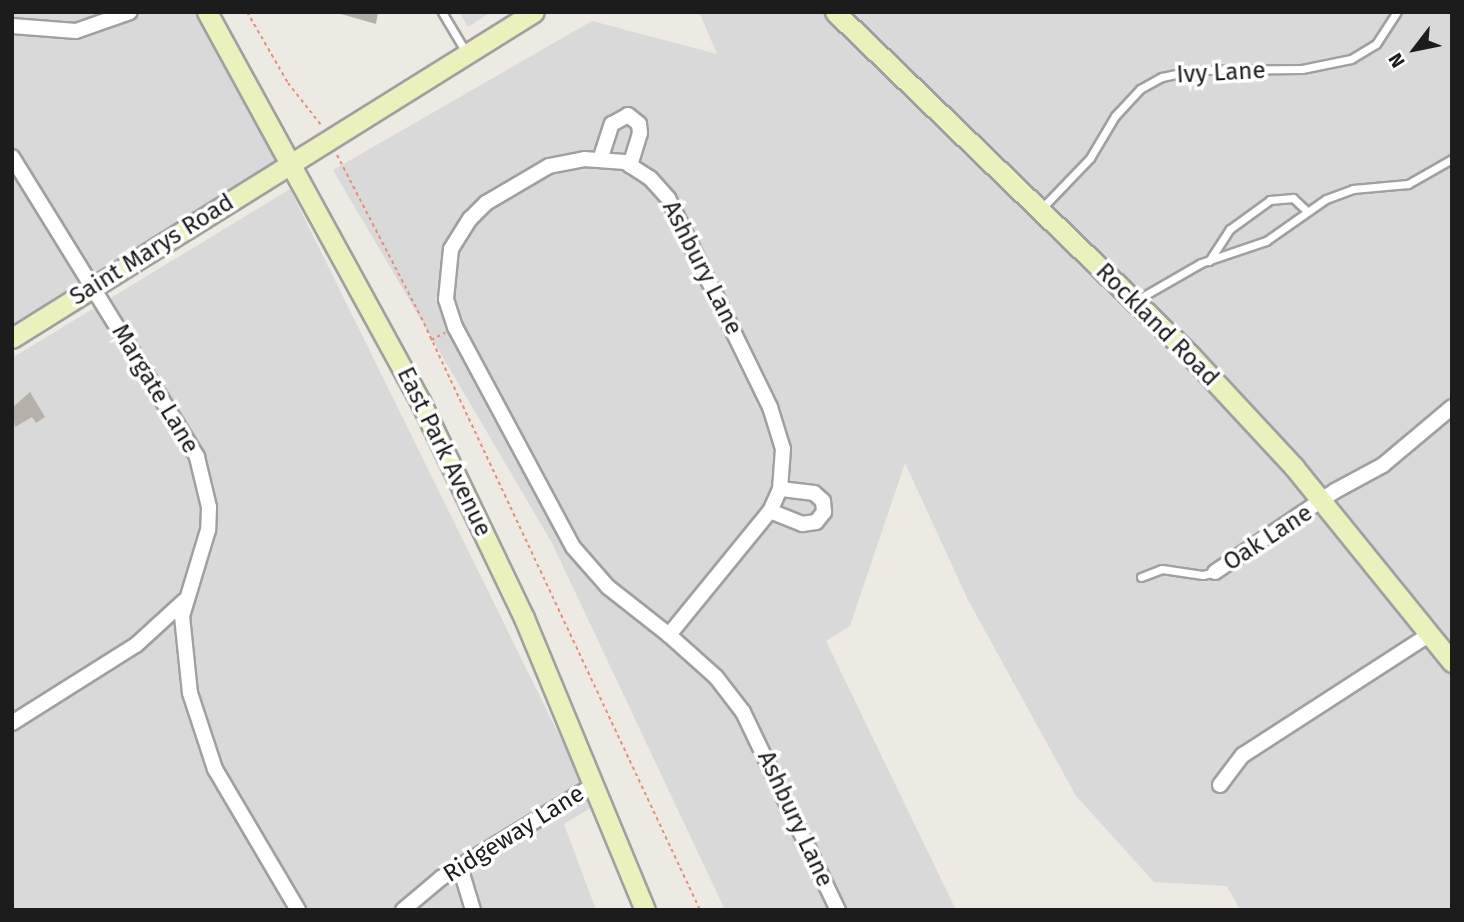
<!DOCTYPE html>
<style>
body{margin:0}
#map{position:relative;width:1464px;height:922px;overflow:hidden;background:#eceae3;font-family:"Fira Sans",sans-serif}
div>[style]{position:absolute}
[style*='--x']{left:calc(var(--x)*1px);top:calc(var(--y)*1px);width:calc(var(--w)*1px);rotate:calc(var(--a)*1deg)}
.residential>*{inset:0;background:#dad9d9}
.building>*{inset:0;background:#b5b0a9}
.path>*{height:2px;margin-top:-1px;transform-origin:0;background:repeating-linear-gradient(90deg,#e78e79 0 3.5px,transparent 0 7px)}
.roads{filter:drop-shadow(2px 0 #a0a0a0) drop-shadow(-2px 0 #a0a0a0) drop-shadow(0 2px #a0a0a0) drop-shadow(0 -2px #a0a0a0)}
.lane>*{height:7px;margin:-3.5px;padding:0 3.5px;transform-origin:3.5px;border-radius:3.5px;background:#fff}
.street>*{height:14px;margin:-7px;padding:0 7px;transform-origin:7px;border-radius:7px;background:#fff}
.secondary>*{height:19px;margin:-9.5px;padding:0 9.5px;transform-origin:9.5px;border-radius:9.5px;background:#eaf1bd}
span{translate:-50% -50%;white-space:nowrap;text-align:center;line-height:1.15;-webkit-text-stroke:7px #fff;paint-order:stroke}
.street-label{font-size:24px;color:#1c1c1c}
.frame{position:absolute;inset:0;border:14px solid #1c1c1c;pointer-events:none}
.north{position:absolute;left:1380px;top:14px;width:70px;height:70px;-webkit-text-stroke:5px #fff;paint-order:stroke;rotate:238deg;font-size:19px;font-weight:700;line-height:28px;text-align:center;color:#1c1c1c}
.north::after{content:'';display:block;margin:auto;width:24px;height:32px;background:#1c1c1c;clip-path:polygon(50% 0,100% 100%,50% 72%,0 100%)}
</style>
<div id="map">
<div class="residential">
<i style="clip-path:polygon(12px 12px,202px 12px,292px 162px,12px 335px)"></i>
<i style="clip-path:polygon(459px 12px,491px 12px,468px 27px)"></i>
<i style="clip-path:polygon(699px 12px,1452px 12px,1452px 910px,1240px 910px,1227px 886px,1154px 882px,1076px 796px,968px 600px,905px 463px,850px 626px,826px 641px,956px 910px,725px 910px,552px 543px,333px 170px,592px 21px,717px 54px)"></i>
<i style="clip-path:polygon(290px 189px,594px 806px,564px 824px,596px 910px,12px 910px,12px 358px)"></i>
</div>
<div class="building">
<i style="clip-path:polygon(334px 12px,378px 12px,376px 24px)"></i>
<i style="clip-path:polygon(30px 392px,45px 417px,36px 423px,32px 417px,15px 427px,12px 408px)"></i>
</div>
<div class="path">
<i style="--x:247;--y:12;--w:82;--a:60"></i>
<i style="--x:288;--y:83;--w:53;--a:51.8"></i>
<i style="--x:337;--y:155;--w:182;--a:62.6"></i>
<i style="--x:421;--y:317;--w:655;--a:64.8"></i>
<i style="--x:431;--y:340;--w:16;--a:-27"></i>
</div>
<div class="roads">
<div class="lane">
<i style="--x:442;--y:12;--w:49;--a:59.2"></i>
<i style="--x:1041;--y:209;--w:71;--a:-46.1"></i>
<i style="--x:1090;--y:158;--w:49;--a:-59.2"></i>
<i style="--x:1115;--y:116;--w:37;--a:-47"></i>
<i style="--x:1140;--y:89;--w:25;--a:-29"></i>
<i style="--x:1162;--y:77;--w:34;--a:-12"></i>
<i style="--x:1195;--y:70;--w:107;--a:-0.5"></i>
<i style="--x:1302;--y:69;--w:50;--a:-11.5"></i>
<i style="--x:1351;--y:59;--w:29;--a:-31"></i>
<i style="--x:1376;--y:44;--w:38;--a:-57"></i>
<i style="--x:1209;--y:261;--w:38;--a:-57"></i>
<i style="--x:1230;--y:229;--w:49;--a:-35.9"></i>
<i style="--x:1270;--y:200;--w:23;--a:-5"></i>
<i style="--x:1293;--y:198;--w:19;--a:43"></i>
<i style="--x:1135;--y:301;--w:76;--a:-29.9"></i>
<i style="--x:1201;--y:263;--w:69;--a:-18.7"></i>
<i style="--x:1266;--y:241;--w:73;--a:-35"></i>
<i style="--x:1326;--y:199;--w:29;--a:-20"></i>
<i style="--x:1353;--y:189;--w:55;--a:-5.2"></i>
<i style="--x:1408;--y:184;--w:51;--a:-29.6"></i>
<i style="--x:1141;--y:577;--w:22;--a:-21"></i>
<i style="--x:1162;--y:569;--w:41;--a:8.3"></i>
<i style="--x:1203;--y:575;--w:12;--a:-14"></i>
</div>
<div class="street">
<i style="--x:12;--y:26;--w:64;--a:4.5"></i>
<i style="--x:76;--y:31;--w:57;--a:-19.4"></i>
<i style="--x:12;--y:157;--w:352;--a:58.3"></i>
<i style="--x:197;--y:457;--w:51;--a:76.5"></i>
<i style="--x:209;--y:507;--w:23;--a:92"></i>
<i style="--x:208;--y:530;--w:90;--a:106.8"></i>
<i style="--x:182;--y:616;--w:77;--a:84.1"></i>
<i style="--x:190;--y:693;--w:80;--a:71.8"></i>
<i style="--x:215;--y:769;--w:164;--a:59.5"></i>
<i style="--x:584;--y:159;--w:41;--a:4.2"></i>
<i style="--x:625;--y:162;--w:30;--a:33"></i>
<i style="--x:650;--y:178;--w:27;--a:48"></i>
<i style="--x:668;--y:198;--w:233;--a:64"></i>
<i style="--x:770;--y:407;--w:44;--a:72.8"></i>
<i style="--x:783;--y:449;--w:40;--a:94.3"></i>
<i style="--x:780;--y:489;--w:24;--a:114"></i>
<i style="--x:770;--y:511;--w:160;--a:129.2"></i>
<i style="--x:669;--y:635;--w:78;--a:-141.8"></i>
<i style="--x:608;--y:587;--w:53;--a:-131.2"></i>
<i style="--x:573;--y:547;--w:250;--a:-118.2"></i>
<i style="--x:455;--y:327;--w:29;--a:-108"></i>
<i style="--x:446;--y:299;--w:50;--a:-84.3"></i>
<i style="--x:451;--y:249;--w:36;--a:-58"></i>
<i style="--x:470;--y:219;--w:23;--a:-45"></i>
<i style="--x:486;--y:203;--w:73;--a:-30.4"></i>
<i style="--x:549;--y:166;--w:36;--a:-11"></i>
<i style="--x:600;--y:160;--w:38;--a:-72"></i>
<i style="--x:612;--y:124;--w:18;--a:-29"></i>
<i style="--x:628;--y:115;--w:14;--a:39"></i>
<i style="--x:639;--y:124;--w:9;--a:84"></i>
<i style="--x:640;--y:133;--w:34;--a:107"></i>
<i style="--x:770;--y:511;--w:35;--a:22"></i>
<i style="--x:802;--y:524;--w:14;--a:-8"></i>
<i style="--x:816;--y:522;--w:13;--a:-51"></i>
<i style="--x:824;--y:512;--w:11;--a:-95"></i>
<i style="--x:823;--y:501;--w:12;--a:-138"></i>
<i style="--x:814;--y:493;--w:34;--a:-173"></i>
<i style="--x:1215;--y:572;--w:145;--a:-34"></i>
<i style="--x:1335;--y:491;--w:55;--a:-28.4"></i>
<i style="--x:1383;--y:465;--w:90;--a:-40"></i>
<i style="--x:669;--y:635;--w:63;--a:41.8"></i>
<i style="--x:716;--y:677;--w:44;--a:52.4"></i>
<i style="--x:743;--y:712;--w:220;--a:64.4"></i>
<i style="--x:12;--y:723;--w:146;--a:-32.2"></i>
<i style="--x:136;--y:645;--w:65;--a:-42.5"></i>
<i style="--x:1220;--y:785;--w:38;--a:-53"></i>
<i style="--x:1243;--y:755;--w:223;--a:-32.9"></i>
<i style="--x:460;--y:867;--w:45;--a:73.2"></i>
<i style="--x:403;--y:910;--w:50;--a:-40.1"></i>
<i style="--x:441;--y:878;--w:179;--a:-31.3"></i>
</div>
<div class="secondary">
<i style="--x:207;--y:12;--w:446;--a:61.3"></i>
<i style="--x:421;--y:403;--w:238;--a:64.4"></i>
<i style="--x:524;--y:618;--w:316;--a:67.5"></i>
<i style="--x:835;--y:12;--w:494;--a:44"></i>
<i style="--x:1190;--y:355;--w:153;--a:47.1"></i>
<i style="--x:1294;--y:467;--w:251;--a:51"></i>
<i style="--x:12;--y:338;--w:615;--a:-31.99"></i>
</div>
</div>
<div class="street-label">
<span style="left:1221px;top:73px;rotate:-3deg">Ivy Lane</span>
<span style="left:152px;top:250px;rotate:-32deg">Saint Marys Road</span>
<span style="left:702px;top:268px;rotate:63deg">Ashbury Lane</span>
<span style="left:1157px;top:325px;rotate:45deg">Rockland Road</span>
<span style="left:155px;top:389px;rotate:59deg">Margate Lane</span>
<span style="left:444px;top:452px;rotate:64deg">East Park Avenue</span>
<span style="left:1268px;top:538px;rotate:-33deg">Oak Lane</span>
<span style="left:795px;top:819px;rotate:65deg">Ashbury Lane</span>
<span style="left:514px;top:834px;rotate:-32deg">Ridgeway Lane</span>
</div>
<div class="frame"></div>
<div class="north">N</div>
</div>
